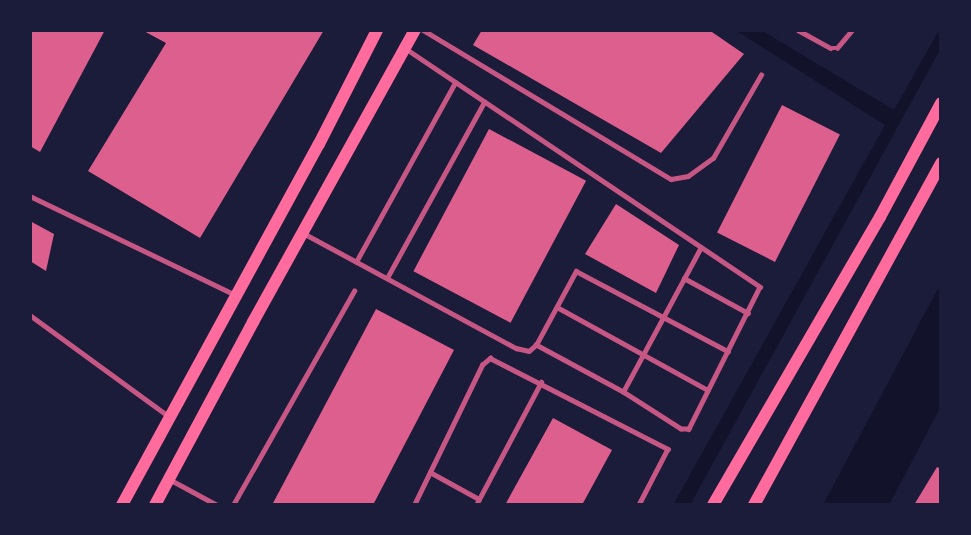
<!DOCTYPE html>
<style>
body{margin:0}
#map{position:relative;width:971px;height:535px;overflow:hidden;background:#1b1b3a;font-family:Lato,sans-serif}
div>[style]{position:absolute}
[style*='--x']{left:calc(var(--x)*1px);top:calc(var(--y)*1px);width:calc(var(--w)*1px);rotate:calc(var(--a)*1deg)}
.water>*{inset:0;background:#12122b}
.building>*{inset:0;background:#dd5f8e;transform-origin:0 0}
.service>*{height:4.5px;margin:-2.25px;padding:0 2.25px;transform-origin:2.25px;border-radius:2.25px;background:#c65784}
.secondary>*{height:12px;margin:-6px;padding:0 6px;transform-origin:6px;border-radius:6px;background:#ff6b9d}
span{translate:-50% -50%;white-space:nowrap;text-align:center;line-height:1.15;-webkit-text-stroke:6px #1b1b3a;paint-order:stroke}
.frame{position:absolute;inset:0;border:32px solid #1b1b3a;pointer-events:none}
</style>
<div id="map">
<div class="water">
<i style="clip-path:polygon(735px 30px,761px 30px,894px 110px,939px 30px,941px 48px,690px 505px,673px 505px,885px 125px)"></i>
<i style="clip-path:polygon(941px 283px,941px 406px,889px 505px,823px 505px)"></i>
</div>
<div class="building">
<i style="clip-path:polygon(30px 30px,105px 30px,40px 152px,30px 146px)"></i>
<i style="clip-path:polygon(142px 30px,324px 30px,200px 238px,88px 171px,166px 43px)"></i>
<i style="clip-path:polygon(482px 30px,709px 30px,744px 54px,661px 153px,473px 45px)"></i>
<i style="left:782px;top:105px;width:65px;height:143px;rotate:27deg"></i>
<i style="left:489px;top:129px;width:110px;height:161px;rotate:28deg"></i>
<i style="clip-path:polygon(616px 204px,679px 245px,656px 293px,585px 254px)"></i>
<i style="clip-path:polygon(30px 221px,54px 234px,46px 271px,30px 261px)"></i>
<i style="clip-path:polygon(376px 309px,454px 350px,373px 505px,272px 505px)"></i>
<i style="clip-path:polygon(553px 418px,612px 450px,582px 505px,505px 505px)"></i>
<i style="clip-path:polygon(937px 467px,941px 469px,941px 505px,914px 505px)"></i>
</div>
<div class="service">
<i style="--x:423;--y:30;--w:289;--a:31"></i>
<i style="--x:671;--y:179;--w:17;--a:-10"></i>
<i style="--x:688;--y:176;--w:31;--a:-36"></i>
<i style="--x:713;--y:158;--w:96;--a:-60"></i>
<i style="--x:798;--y:30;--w:37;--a:29"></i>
<i style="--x:830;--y:48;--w:7;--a:0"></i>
<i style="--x:837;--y:48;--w:23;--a:-50"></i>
<i style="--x:405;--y:48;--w:428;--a:33.9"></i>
<i style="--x:760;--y:287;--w:159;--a:116.6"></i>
<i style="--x:689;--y:429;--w:8;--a:180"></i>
<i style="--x:681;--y:429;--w:69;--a:-147.5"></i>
<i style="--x:623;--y:392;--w:99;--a:-151.6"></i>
<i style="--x:30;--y:196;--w:229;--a:25.7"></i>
<i style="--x:305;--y:234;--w:240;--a:28.4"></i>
<i style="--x:516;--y:348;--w:13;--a:13"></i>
<i style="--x:529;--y:351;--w:9;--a:-41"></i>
<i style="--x:536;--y:345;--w:84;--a:-61.6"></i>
<i style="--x:576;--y:271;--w:172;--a:27.8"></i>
<i style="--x:356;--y:262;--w:205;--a:-61.1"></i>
<i style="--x:387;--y:278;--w:201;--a:-61.1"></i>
<i style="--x:684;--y:278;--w:73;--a:28.7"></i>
<i style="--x:557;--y:307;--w:172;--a:28.8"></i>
<i style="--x:30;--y:315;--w:173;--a:36.1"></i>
<i style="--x:623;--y:392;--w:162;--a:-61.7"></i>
<i style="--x:430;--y:472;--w:56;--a:28.9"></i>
<i style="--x:171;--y:480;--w:52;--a:28.5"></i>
<i style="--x:233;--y:505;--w:246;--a:-60.5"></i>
<i style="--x:414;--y:505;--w:156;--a:-64.1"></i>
<i style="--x:482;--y:365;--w:11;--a:-41"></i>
<i style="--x:490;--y:358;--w:200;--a:27.1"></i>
<i style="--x:668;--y:449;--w:63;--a:117.4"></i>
<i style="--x:476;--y:505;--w:139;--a:-62.1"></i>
</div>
<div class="secondary">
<i style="--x:122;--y:505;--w:411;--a:-61.4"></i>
<i style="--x:319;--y:144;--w:128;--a:-63"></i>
<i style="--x:155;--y:505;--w:208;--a:-61.8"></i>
<i style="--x:253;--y:322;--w:334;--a:-61"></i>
<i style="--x:713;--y:505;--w:333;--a:-59.9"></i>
<i style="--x:880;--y:217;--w:129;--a:-61.8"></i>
<i style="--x:754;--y:505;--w:390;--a:-61.3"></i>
</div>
<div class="frame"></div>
</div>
